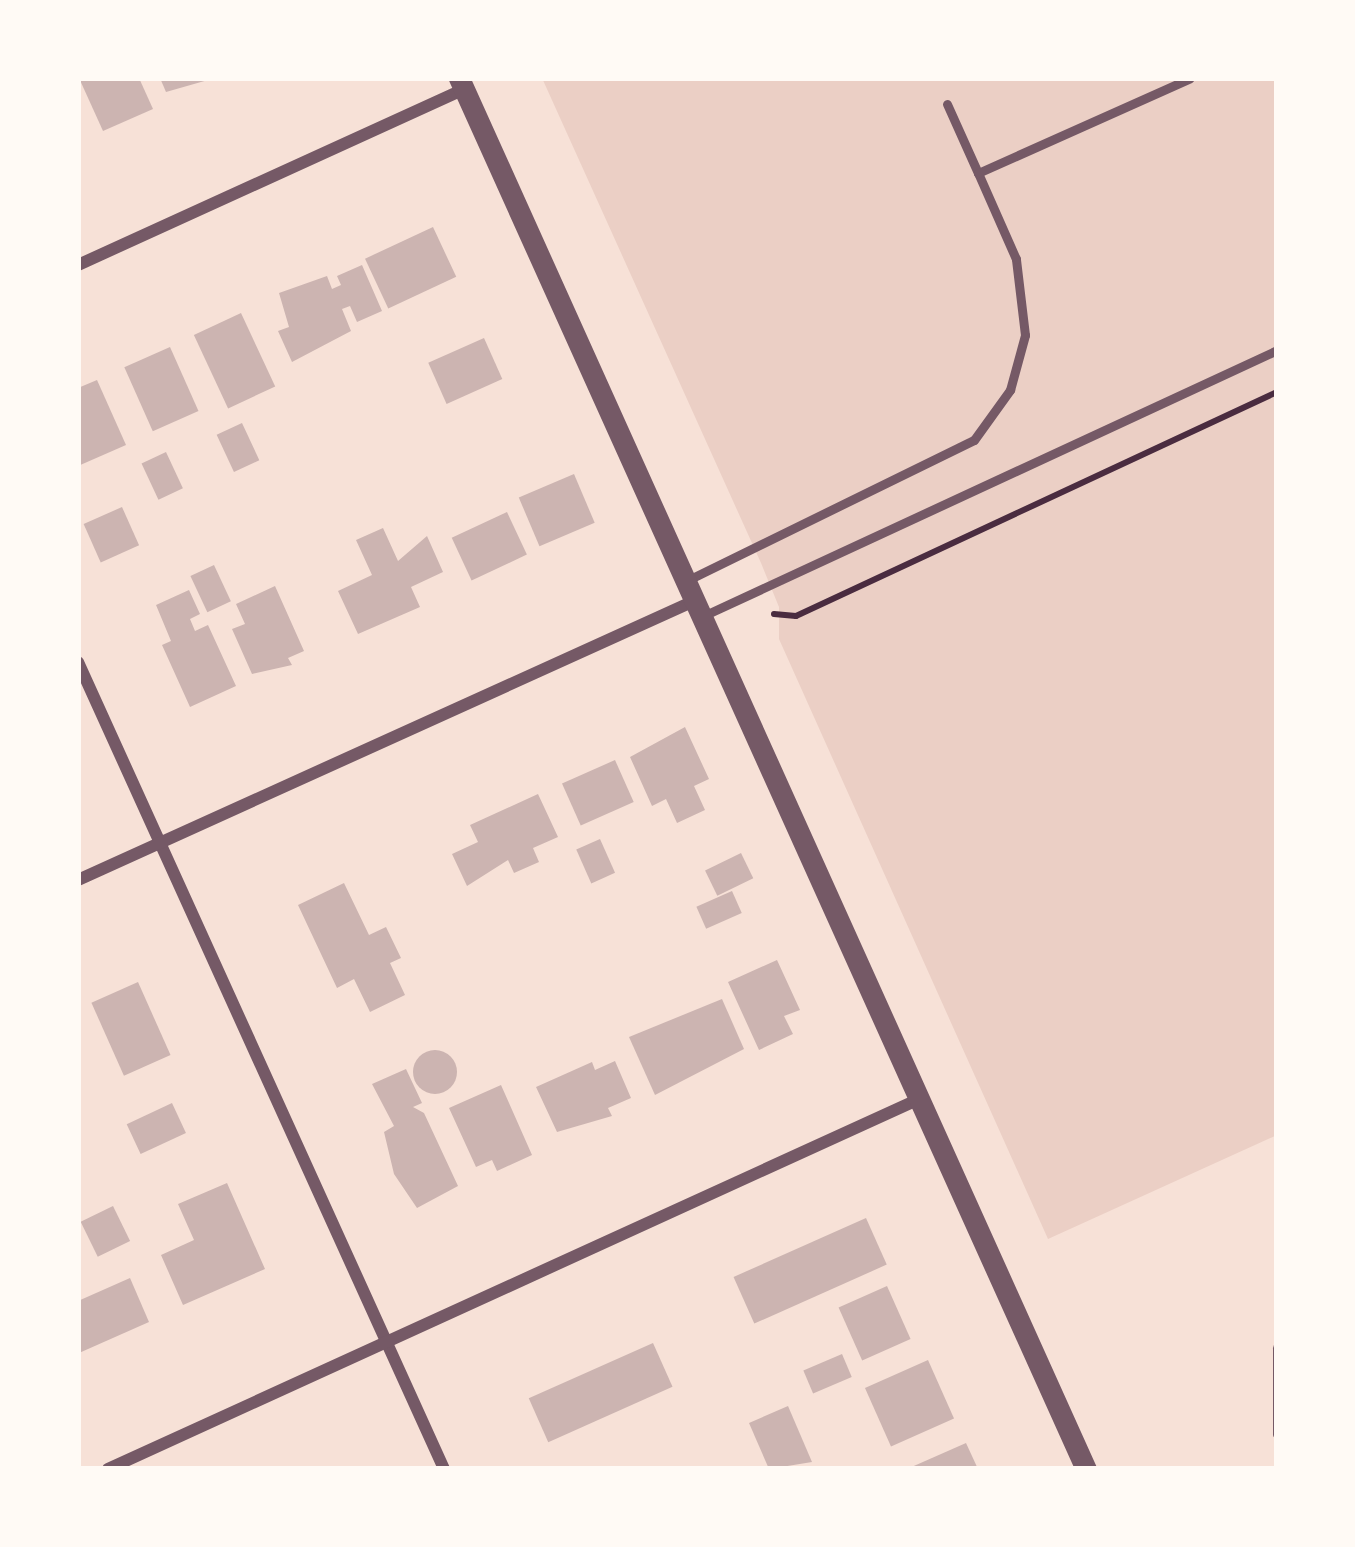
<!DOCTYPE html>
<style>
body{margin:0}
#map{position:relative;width:1355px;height:1547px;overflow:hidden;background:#f7e1d7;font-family:"Exo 2",sans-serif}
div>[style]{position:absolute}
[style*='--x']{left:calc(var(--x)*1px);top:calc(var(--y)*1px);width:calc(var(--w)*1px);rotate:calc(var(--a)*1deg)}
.green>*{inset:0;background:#ebcfc5}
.building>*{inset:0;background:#ccb4b1;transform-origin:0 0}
.round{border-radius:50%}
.path>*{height:6px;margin:-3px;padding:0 3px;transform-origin:3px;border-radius:3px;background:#4a2c40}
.service>*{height:9px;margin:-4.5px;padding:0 4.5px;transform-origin:4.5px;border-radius:4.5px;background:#755966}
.minor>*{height:12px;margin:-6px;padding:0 6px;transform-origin:6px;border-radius:6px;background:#755966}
.tertiary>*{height:21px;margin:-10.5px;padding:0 10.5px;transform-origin:10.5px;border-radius:10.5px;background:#755966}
span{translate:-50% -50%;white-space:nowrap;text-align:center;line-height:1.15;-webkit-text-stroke:9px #fffaf5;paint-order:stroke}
.frame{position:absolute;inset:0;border:81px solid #fffaf5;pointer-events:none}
</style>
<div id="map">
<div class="green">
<i style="clip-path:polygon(542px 78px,1277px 78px,1277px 1135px,1048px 1239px,779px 639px,779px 607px,761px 563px)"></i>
</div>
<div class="building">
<i style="clip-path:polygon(79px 78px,139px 78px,153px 109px,103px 131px)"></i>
<i style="clip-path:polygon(160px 78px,215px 78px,166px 92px)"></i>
<i style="left:433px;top:227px;width:55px;height:75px;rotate:65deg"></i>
<i style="clip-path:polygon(362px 265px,382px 311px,357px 322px,350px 306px,342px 309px,351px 331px,292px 362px,278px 331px,289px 327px,279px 293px,327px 276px,332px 289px,341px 285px,337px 276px)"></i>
<i style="left:241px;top:313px;width:81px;height:52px;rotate:65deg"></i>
<i style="left:484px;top:338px;width:45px;height:61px;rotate:66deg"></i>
<i style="left:170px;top:347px;width:70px;height:50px;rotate:66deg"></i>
<i style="clip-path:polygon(97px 380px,126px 445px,78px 466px,78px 388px)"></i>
<i style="left:242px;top:423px;width:41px;height:28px;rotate:65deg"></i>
<i style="left:166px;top:452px;width:40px;height:27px;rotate:65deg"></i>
<i style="left:574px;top:474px;width:53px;height:60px;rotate:67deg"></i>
<i style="left:122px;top:507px;width:42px;height:42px;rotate:66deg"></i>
<i style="left:507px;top:512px;width:47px;height:61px;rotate:65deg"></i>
<i style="clip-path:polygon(383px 528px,398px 561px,427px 536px,443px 572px,411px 587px,420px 607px,358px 634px,338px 591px,372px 575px,356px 540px)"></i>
<i style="left:214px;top:565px;width:40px;height:26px;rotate:65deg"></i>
<i style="clip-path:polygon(275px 586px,304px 651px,288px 658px,292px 665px,252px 674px,232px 629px,245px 624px,236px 604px)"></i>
<i style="clip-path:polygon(189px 590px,200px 614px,190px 619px,195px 631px,208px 625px,236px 686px,190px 707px,162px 645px,171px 641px,156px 605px)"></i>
<i style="clip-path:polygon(685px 727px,709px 779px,694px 786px,705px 810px,677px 823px,666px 799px,652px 806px,630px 757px)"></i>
<i style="left:615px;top:760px;width:46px;height:58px;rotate:66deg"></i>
<i style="clip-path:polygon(538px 794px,558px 837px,533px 848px,539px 862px,514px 873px,508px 860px,467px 886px,452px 854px,478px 842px,470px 825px)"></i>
<i style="left:600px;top:839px;width:37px;height:26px;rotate:66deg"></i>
<i style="left:741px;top:853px;width:28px;height:40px;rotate:64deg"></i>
<i style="clip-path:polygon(344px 883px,369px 935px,386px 927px,401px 958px,390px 963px,405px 995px,370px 1012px,354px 979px,337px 988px,298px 905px)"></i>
<i style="left:732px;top:891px;width:24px;height:39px;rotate:66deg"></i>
<i style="clip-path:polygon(777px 960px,800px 1010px,784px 1016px,793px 1034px,759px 1050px,728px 982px)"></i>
<i style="left:138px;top:982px;width:80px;height:51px;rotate:66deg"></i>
<i style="clip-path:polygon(722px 999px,744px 1049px,655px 1095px,629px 1037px)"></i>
<i class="round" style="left:413px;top:1050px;width:44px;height:44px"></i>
<i style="clip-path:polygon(615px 1061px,631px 1098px,608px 1108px,612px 1116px,557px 1132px,536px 1087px,592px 1062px,595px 1070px)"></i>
<i style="clip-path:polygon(406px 1069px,422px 1103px,413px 1107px,424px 1113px,458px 1186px,417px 1208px,394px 1174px,384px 1132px,394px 1126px,372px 1084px)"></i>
<i style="clip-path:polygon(501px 1085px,532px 1155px,497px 1171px,492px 1160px,476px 1167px,449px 1108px)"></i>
<i style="left:172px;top:1103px;width:33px;height:50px;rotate:65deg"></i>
<i style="clip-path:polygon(227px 1183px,265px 1269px,183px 1305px,161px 1255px,194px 1240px,178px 1204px)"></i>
<i style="left:113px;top:1206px;width:39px;height:36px;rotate:64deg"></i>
<i style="left:866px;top:1218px;width:51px;height:145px;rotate:66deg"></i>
<i style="clip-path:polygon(130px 1278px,149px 1322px,79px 1353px,78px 1301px)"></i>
<i style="left:887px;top:1286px;width:58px;height:53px;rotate:66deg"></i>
<i style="left:653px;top:1343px;width:48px;height:136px;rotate:66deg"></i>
<i style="left:842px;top:1354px;width:25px;height:42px;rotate:67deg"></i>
<i style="left:928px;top:1360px;width:64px;height:69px;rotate:66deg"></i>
<i style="clip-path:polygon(788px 1406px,812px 1462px,769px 1469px,749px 1423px)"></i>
<i style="clip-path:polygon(966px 1443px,978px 1469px,907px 1469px)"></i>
</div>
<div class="path">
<i style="--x:774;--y:614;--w:22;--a:5"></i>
<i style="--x:796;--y:616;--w:531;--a:-24.97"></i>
</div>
<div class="service">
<i style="--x:947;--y:104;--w:76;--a:65.8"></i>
<i style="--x:688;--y:580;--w:318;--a:-26.1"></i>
<i style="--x:974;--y:440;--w:62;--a:-54.2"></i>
<i style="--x:1010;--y:390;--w:57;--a:-74.7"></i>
<i style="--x:1025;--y:335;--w:77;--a:-96.8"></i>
<i style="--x:1016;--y:259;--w:94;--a:-113.8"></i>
<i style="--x:978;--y:173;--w:232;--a:-24.1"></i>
<i style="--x:703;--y:616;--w:633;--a:-24.86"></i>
<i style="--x:1277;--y:1348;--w:86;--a:90"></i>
</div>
<div class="minor">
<i style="--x:78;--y:265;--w:424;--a:-24.5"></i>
<i style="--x:78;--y:662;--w:886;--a:65.6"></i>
<i style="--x:78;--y:880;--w:678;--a:-24.37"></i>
<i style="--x:108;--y:1469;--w:891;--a:-24.52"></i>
</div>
<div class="tertiary">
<i style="--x:459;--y:78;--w:1526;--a:65.74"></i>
</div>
<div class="frame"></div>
</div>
